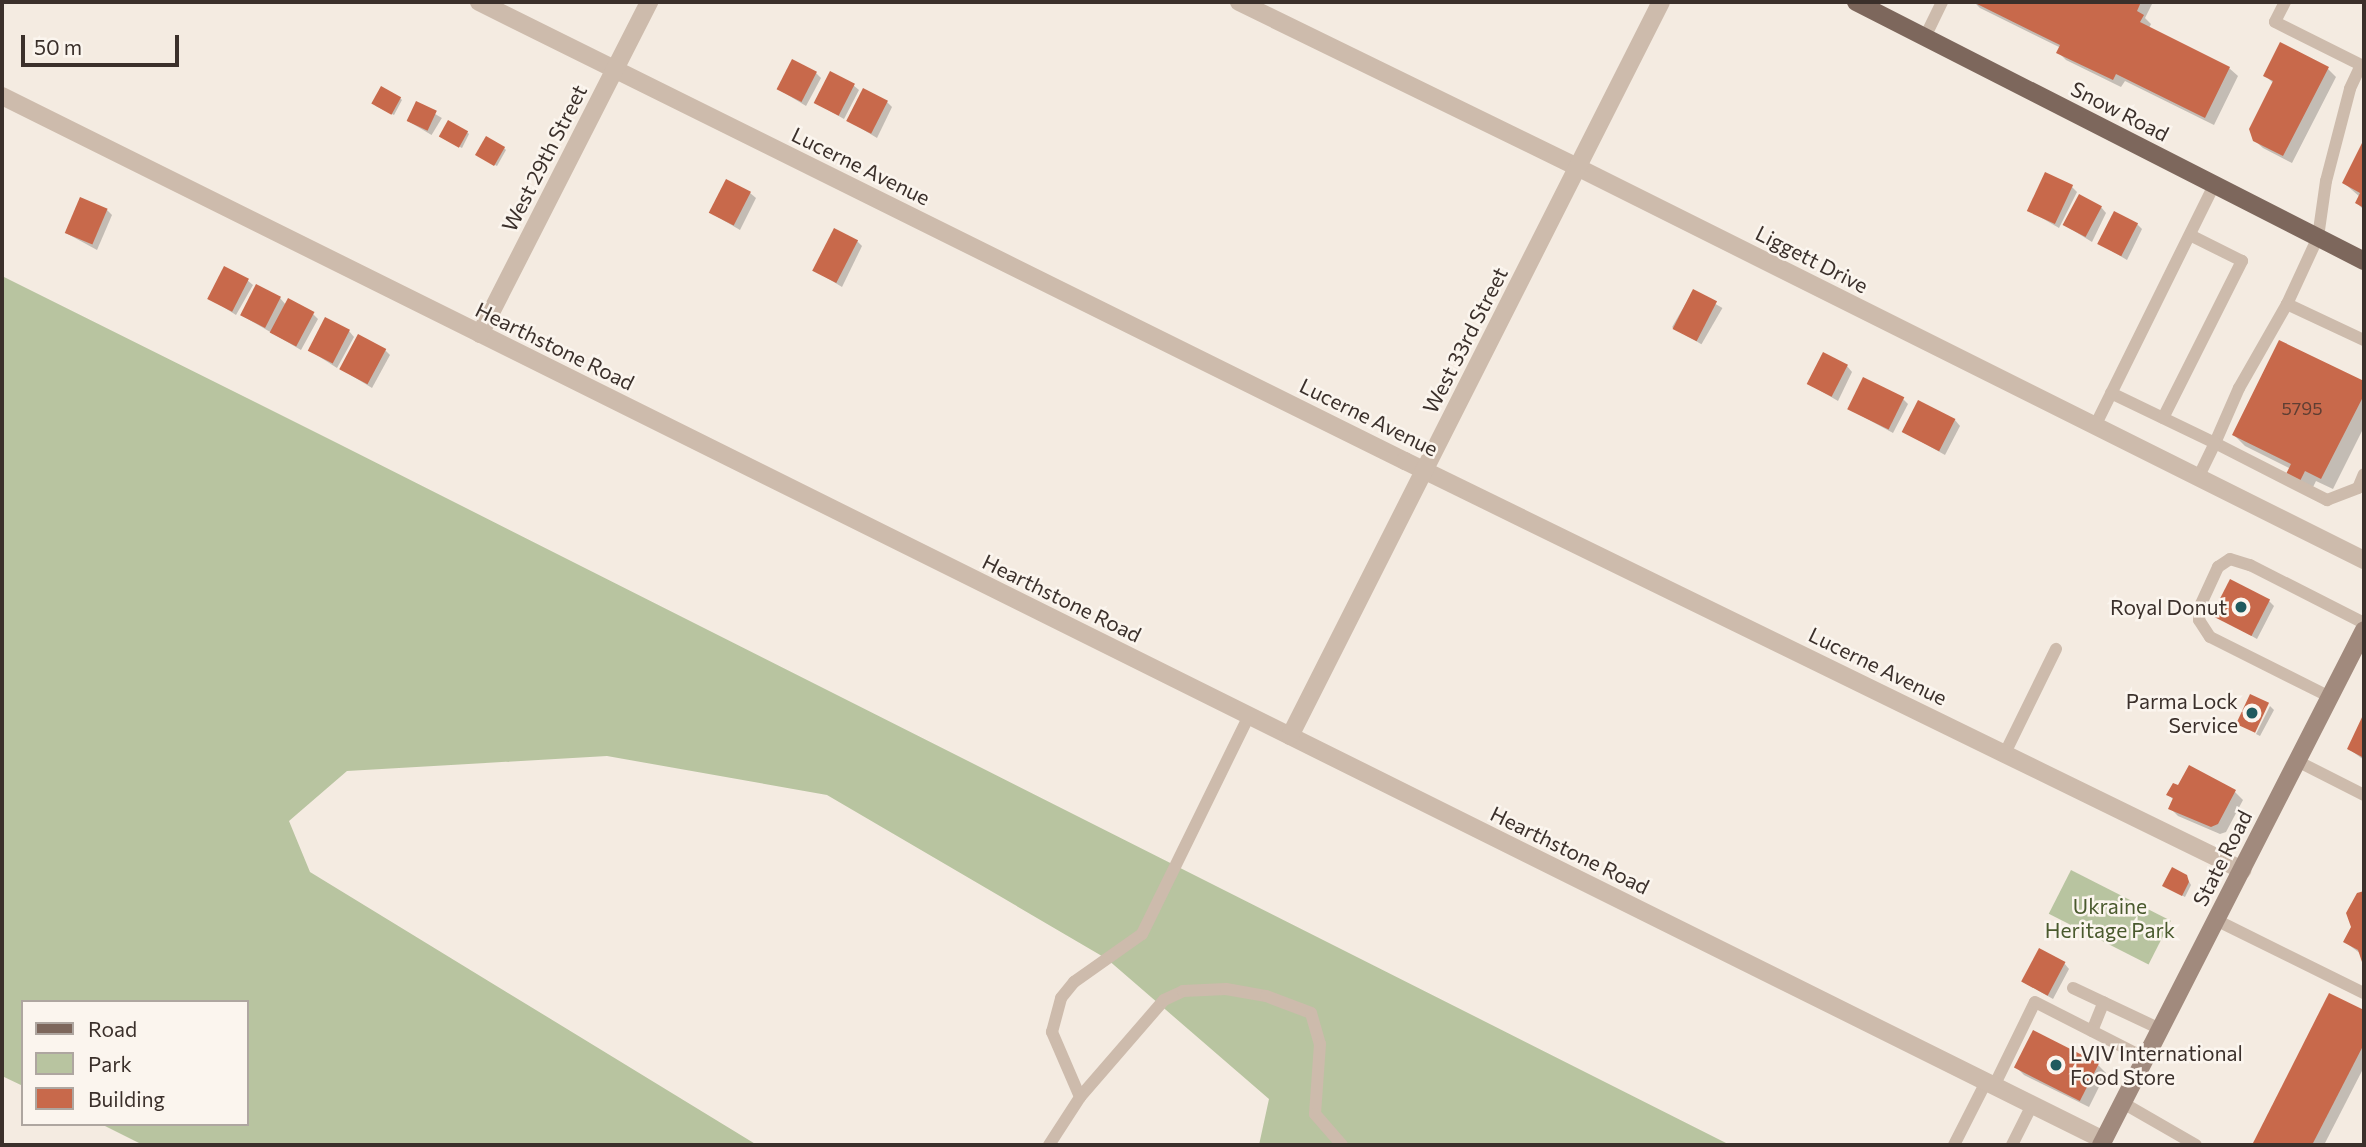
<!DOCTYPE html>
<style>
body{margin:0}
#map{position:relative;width:2366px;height:1147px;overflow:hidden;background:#f4ebe1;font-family:Commissioner,sans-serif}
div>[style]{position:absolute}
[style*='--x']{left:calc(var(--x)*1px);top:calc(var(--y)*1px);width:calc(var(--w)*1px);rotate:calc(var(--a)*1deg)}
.green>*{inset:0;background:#b8c4a0;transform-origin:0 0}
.shadow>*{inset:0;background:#0003;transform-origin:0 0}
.building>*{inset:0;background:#c8694b;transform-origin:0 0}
.lane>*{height:12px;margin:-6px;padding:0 6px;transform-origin:6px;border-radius:6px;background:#cdbbac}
.street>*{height:18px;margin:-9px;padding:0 9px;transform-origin:9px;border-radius:9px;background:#cdbbac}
.secondary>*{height:18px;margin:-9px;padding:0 9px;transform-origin:9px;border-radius:9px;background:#a18a7d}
.primary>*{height:18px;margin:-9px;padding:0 9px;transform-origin:9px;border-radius:9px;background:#7d675c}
.dots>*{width:19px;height:19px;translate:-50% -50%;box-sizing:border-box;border:4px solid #fbf5ee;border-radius:50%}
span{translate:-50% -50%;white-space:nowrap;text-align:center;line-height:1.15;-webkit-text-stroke:5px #fbf5ee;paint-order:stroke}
.number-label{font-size:18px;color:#5e3e33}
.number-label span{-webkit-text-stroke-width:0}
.street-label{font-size:21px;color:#3b302b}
.poi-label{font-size:21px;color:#3b302b}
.right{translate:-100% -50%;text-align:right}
.left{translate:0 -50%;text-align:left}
.park-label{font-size:21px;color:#4a5a2e}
.frame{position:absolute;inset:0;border:4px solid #3b302b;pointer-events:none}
.legend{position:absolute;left:21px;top:1000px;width:228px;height:126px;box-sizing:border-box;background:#fbf5ee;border:2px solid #aea6a0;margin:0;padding:9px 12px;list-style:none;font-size:21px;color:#3b302b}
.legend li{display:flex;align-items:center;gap:14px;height:35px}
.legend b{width:35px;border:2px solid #aea6a0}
.scale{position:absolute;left:21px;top:35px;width:158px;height:32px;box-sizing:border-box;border:4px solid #3b302b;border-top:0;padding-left:9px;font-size:21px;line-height:24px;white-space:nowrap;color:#3b302b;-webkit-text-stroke:5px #fbf5ee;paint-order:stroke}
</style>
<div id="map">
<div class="green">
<i style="clip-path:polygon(2px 276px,337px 443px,1730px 1145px,1259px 1145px,1269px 1099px,1107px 959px,827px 795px,607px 756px,347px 771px,289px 821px,310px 872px,757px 1145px,143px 1145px,101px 1124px,247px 1124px,247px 1002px,23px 1002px,23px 1086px,2px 1076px)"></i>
<i style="left:2071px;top:870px;width:112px;height:49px;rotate:27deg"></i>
</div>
<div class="shadow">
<i style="clip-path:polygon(1974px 2px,2153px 2px,2145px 18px,2151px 24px,2149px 28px,2229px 68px,2238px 76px,2214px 125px,2125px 81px,2121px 87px,2066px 60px,2058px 52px,2061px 48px,1980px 8px)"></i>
<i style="clip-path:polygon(2328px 69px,2336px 77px,2292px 163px,2263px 148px,2254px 140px,2274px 84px,2265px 75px)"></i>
<i style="clip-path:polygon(816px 73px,821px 78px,806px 106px,778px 89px)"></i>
<i style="clip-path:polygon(853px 85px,859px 90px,844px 119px,816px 103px)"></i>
<i style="clip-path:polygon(400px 98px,402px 100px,394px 115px,376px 106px)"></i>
<i style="clip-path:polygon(887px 102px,892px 107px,877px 138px,849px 121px)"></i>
<i style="left:417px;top:103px;width:29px;height:20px;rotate:31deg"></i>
<i style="clip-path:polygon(467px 132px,469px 134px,462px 148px,444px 139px)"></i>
<i style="clip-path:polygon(2364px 143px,2364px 210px,2357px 203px,2360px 197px,2344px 183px)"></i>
<i style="clip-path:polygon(504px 148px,506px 150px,497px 166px,480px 157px)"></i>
<i style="clip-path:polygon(2072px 187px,2077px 192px,2059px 228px,2028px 210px)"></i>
<i style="clip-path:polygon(750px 193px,756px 198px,740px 230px,711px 213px)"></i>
<i style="clip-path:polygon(2101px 207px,2106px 213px,2092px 242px,2066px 226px)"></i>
<i style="clip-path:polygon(107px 210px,112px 215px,97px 250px,66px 233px)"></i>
<i style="clip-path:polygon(2137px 224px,2142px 229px,2127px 260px,2100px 244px)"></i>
<i style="clip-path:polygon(857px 241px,862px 246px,842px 287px,814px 270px)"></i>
<i style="clip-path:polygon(247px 280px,253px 285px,236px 315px,209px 298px)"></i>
<i style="left:1693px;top:291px;width:34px;height:42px;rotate:30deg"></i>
<i style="clip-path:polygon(280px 298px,286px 305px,313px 314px,318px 319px,301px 350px,241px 315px)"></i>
<i style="clip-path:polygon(349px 331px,354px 337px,337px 368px,309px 350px)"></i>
<i style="clip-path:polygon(2280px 343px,2364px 383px,2364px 427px,2333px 489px,2316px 481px,2310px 493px,2291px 469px,2245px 446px,2234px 435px)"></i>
<i style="clip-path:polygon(385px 350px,390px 355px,372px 388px,341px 369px)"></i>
<i style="clip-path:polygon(1847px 366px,1852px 372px,1838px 401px,1809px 384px)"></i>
<i style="clip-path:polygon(1903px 399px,1908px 404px,1893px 433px,1849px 409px)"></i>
<i style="clip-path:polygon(1955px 420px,1960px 426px,1945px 455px,1904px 432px)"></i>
<i style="clip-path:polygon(2269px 601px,2274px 606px,2257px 639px,2214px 615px)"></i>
<i style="clip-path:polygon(2270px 706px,2274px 710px,2260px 736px,2256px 734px)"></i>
<i style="clip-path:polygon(2364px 717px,2364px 760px,2349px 749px)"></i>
<i style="clip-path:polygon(2235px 792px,2243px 800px,2226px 832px,2220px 834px,2178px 816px,2170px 808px,2174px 800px,2168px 795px)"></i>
<i style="clip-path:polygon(2186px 876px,2191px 885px,2185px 897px,2166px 887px)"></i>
<i style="clip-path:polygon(2364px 892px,2364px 963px,2361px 954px,2345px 942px,2353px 927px,2358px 895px)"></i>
<i style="clip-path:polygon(2064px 963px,2069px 969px,2053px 999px,2023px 982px)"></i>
<i style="clip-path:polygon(2330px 995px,2364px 1012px,2364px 1067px,2324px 1145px,2254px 1145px)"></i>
<i style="clip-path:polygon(2098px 1065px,2106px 1073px,2089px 1107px,2024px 1075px,2016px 1067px)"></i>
</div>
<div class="building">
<i style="clip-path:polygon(1973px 2px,2141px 2px,2137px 11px,2144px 15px,2140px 22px,2230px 67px,2205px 118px,2116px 74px,2113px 80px,2056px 53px,2060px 45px)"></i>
<i style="clip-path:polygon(2280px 42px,2329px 67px,2283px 156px,2253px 141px,2249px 129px,2273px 81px,2263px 76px)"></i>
<i style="left:792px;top:59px;width:28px;height:34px;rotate:27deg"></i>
<i style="left:830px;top:71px;width:28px;height:36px;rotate:27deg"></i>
<i style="left:381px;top:86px;width:23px;height:20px;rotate:29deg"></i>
<i style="left:863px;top:88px;width:28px;height:37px;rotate:27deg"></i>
<i style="left:416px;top:101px;width:23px;height:22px;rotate:25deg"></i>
<i style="left:448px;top:120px;width:23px;height:19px;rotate:29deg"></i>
<i style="left:486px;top:136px;width:22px;height:22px;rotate:30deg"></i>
<i style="clip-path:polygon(2364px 139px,2364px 208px,2355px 203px,2360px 193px,2342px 183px)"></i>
<i style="left:2045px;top:172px;width:31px;height:43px;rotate:25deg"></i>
<i style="left:726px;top:179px;width:28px;height:38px;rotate:27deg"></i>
<i style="left:2079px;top:194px;width:26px;height:35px;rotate:28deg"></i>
<i style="left:80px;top:197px;width:30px;height:39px;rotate:23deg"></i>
<i style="left:2114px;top:211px;width:27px;height:37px;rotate:27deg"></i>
<i style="left:834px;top:228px;width:27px;height:48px;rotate:27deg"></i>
<i style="left:224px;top:266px;width:28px;height:37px;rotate:27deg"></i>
<i style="left:256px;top:284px;width:28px;height:35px;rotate:27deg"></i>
<i style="left:1693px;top:289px;width:27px;height:45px;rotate:27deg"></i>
<i style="left:288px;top:298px;width:30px;height:39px;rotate:28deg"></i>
<i style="left:325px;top:317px;width:28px;height:38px;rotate:27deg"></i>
<i style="left:358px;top:334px;width:32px;height:40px;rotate:28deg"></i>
<i style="clip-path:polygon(2279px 340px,2364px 381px,2364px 395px,2321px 479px,2305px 471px,2299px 483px,2285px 476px,2291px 464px,2232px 435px)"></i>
<i style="left:1823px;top:352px;width:28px;height:36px;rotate:27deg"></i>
<i style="left:1863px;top:377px;width:46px;height:36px;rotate:26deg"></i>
<i style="left:1918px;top:400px;width:42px;height:36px;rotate:27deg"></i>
<i style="left:2230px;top:579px;width:45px;height:41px;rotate:27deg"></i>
<i style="left:2250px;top:694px;width:21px;height:33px;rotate:25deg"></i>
<i style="clip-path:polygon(2364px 713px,2364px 758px,2347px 749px)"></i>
<i style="clip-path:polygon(2189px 765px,2236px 790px,2218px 824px,2211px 827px,2168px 809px,2173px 798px,2166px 795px,2173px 783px,2178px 785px)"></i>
<i style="clip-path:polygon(2172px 867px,2187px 875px,2189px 882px,2182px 896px,2162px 886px)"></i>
<i style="clip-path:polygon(2364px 891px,2364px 968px,2358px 950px,2343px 942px,2351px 927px,2346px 913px,2357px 893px)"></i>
<i style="left:2039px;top:948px;width:30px;height:38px;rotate:28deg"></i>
<i style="clip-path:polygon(2329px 993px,2364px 1010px,2364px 1044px,2312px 1145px,2252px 1145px)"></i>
<i style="left:2033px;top:1030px;width:74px;height:42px;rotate:27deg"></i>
</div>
<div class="lane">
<i style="--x:2285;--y:2;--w:22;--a:117"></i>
<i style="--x:2275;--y:22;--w:96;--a:26.6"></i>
<i style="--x:2361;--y:65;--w:26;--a:115"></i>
<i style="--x:2350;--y:89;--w:95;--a:104.6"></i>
<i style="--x:2326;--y:181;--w:57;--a:98.1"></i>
<i style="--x:2318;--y:237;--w:74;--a:114.8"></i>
<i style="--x:2287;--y:304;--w:97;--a:119.7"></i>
<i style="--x:2239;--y:388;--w:60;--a:113.6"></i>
<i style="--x:2215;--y:443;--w:126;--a:27"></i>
<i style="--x:2327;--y:500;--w:33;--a:-21"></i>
<i style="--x:2358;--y:488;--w:15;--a:-67"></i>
<i style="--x:1925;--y:37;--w:39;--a:-64"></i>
<i style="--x:2287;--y:304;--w:85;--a:25.1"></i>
<i style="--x:2111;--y:393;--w:115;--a:25.7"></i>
<i style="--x:2215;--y:443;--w:39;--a:116"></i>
<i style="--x:2163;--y:418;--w:176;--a:-63.3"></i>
<i style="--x:2242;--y:261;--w:58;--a:-153.4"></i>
<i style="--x:2095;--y:426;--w:269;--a:-63.7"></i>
<i style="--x:2330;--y:697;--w:134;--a:-153.4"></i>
<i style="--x:2210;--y:637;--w:20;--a:-123"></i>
<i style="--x:2199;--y:620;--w:16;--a:-83"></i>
<i style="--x:2201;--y:604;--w:41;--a:-65.3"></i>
<i style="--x:2218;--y:567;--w:14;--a:-34"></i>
<i style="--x:2230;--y:559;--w:21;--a:17"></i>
<i style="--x:2250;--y:565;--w:128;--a:27"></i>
<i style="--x:2005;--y:753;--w:116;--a:-63.9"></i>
<i style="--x:2297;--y:761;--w:75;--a:26.9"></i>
<i style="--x:2216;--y:920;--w:165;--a:26.3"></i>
<i style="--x:2073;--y:988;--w:96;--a:25.2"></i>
<i style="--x:2092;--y:1031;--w:31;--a:-68"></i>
<i style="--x:1994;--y:1086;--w:93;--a:-64"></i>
<i style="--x:2035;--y:1002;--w:123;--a:27"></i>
<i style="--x:1080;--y:1097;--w:71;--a:-113.3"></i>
<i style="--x:1052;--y:1032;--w:35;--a:-75"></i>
<i style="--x:1061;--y:998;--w:21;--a:-51"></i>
<i style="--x:1074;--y:982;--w:83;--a:-35.2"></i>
<i style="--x:1142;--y:934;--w:243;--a:-63.9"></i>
<i style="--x:2123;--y:1103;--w:84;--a:29.9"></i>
<i style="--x:1049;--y:1145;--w:57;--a:-57.1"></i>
<i style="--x:1080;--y:1097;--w:128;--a:-49.1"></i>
<i style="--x:1164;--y:1000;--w:21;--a:-25"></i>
<i style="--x:1183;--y:991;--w:43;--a:-2.7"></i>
<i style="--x:1226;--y:989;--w:41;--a:9.9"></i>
<i style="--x:1266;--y:996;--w:48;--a:20.7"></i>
<i style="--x:1311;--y:1013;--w:32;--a:74"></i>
<i style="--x:1320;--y:1044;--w:70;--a:94.1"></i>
<i style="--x:1315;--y:1114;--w:41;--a:48.9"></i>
<i style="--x:1954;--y:1145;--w:71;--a:-63.1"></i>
<i style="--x:2012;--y:1145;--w:45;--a:-63.4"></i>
</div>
<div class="street">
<i style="--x:479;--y:2;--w:1034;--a:26.37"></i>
<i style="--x:1405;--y:461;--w:932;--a:26.04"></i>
<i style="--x:1239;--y:2;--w:376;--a:26"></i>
<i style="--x:1577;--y:167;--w:880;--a:26.54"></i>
<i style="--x:2;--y:96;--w:2346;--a:26.42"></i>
<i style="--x:480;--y:334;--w:373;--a:-63"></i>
<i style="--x:1290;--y:736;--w:822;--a:-63.19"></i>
</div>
<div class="secondary">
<i style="--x:2101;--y:1145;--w:578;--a:-62.95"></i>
</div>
<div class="primary">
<i style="--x:1856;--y:2;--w:570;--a:27.01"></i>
</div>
<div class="dots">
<i style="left:2241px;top:607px;background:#1f5a5e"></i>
<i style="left:2252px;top:713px;background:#1f5a5e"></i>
<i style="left:2056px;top:1065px;background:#1f5a5e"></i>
</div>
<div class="number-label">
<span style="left:2302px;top:408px">5795</span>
</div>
<div class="street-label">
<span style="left:2120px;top:111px;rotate:27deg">Snow Road</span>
<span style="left:544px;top:158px;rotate:-63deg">West 29th Street</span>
<span style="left:861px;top:166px;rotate:26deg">Lucerne Avenue</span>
<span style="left:1812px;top:259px;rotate:27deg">Liggett Drive</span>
<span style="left:1465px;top:340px;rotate:-63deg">West 33rd Street</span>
<span style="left:555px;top:346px;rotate:26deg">Hearthstone Road</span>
<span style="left:1369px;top:417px;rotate:26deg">Lucerne Avenue</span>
<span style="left:1062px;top:598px;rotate:26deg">Hearthstone Road</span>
<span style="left:1878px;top:666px;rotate:26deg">Lucerne Avenue</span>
<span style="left:1570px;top:850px;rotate:26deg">Hearthstone Road</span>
<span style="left:2222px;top:858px;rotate:-63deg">State Road</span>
</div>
<div class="poi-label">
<span class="right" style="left:2227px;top:607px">Royal Donut</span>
<span class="right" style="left:2238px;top:713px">Parma Lock<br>Service</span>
<span class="left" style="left:2070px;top:1065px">LVIV International<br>Food Store</span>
</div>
<div class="park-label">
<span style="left:2110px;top:918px">Ukraine<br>Heritage Park</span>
</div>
<div class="frame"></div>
<ul class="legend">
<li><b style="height:9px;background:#7d675c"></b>Road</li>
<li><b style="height:19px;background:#b8c4a0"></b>Park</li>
<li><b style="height:19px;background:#c8694b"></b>Building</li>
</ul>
<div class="scale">50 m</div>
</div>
